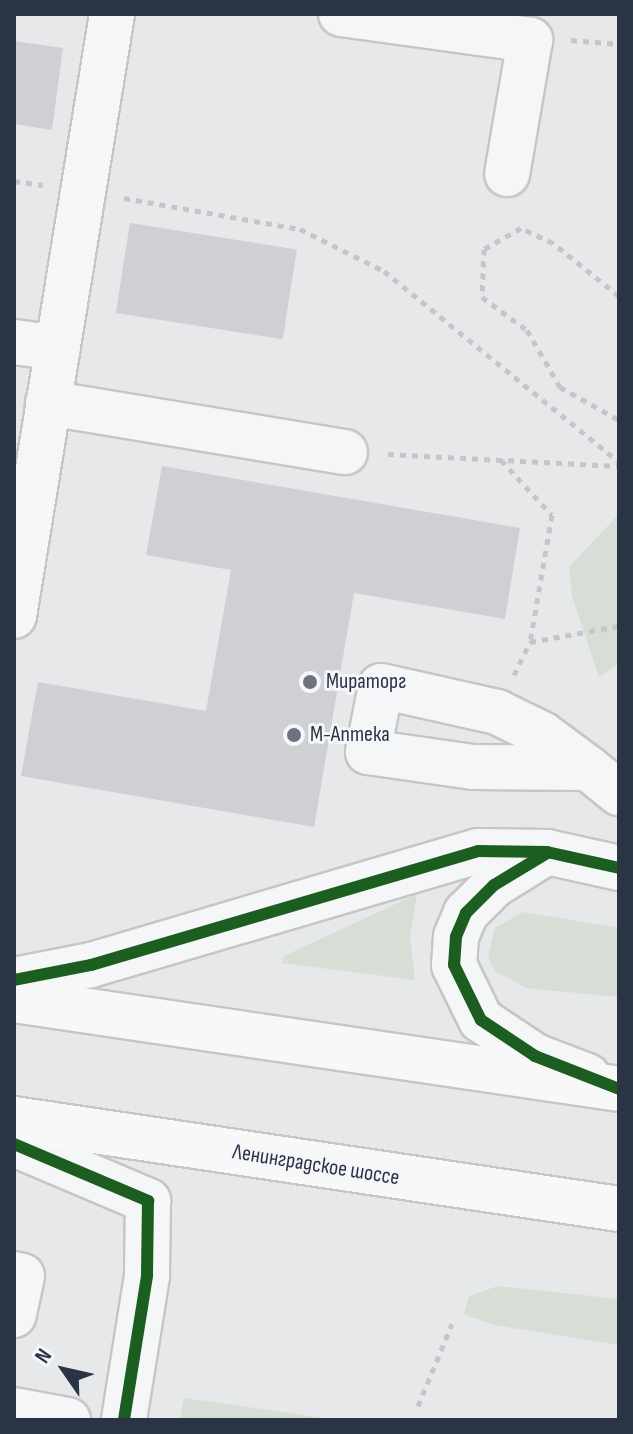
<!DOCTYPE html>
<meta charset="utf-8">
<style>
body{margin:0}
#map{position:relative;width:633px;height:1434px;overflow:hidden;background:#e6e8ea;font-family:"Sofia Sans Condensed",sans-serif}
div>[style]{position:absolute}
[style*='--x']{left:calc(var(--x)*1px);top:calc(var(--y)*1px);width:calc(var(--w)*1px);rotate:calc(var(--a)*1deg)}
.green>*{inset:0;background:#d6ded6}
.building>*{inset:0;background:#ced0d3;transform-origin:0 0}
.path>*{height:5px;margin-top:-2.5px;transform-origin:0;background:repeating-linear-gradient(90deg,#c5c6ca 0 6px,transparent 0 12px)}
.roads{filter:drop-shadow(2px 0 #c4c6c8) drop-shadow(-2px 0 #c4c6c8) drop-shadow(0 2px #c4c6c8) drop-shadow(0 -2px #c4c6c8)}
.minor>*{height:44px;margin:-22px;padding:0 22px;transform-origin:22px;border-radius:22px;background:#f5f6f7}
.major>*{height:44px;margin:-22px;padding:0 22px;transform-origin:22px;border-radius:22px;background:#f8f8f8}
.cycleway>*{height:12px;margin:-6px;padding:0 6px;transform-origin:6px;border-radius:6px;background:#1b5e20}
.dots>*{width:22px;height:22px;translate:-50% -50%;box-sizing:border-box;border:4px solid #f4f6f9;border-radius:50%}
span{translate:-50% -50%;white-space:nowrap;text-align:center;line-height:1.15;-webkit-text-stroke:6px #f4f6f9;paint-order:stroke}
.poi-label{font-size:22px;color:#2b3445}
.left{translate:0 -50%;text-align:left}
.street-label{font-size:22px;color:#2b3445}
.frame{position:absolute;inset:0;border:16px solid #2b3445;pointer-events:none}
.north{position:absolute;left:24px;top:1330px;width:80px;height:80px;-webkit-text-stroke:6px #f4f6f9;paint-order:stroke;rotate:304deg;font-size:22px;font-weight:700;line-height:32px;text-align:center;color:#2b3445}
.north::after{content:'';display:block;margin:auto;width:28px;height:36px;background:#2b3445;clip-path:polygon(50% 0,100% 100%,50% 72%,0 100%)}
</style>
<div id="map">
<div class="green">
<i style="clip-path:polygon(619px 514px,619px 663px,599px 677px,572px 596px,569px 567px)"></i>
<i style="clip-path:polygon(417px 894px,410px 937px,415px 980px,282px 963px,284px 956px)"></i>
<i style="clip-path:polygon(523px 912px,619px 928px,619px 997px,526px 988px,495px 971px,488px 957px,495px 928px)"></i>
<i style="clip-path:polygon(498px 1286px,619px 1299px,619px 1345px,494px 1325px,464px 1314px,469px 1296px)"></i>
<i style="clip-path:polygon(184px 1398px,297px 1414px,333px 1420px,180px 1420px)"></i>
</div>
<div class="building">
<i style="clip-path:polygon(14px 41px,63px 48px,52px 130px,14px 124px)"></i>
<i style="left:130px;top:223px;width:169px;height:91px;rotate:9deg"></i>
<i style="clip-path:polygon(162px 466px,520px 528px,505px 619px,354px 593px,314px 827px,21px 776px,38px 682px,206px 711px,231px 570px,146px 555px)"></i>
</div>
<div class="path">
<i style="--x:571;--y:40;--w:48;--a:4.8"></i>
<i style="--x:14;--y:181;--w:29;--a:8"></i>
<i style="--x:124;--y:198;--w:179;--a:10"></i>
<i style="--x:300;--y:229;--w:94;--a:26.6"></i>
<i style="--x:384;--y:271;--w:303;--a:39.1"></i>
<i style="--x:619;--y:296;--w:85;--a:-141.2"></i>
<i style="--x:553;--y:243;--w:35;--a:-155"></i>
<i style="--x:521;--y:228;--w:43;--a:150.4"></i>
<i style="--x:484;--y:249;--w:48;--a:92.4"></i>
<i style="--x:482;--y:297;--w:56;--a:36.3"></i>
<i style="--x:527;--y:330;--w:66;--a:59.9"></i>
<i style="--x:560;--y:387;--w:68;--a:29.2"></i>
<i style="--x:388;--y:454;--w:231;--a:3"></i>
<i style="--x:501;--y:460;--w:75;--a:47.2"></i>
<i style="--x:552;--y:515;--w:129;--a:99.8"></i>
<i style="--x:514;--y:675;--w:37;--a:-64"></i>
<i style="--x:530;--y:642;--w:90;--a:-10.2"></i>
<i style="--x:418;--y:1406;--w:89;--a:-67.5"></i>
</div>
<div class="roads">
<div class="minor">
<i style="--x:341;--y:14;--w:191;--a:7.8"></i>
<i style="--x:530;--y:40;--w:136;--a:99.7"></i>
<i style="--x:14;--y:342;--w:44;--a:7.8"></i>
<i style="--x:48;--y:403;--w:301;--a:9.4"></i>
<i style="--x:14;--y:616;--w:610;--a:-80.75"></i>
<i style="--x:588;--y:768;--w:115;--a:-179.5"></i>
<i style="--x:473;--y:767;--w:106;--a:-171.9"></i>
<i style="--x:368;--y:752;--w:67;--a:-78.9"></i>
<i style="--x:381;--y:686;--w:119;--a:12.6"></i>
<i style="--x:497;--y:712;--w:50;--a:26.1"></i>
<i style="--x:542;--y:734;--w:57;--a:36.5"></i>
<i style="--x:588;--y:768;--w:40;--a:39"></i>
<i style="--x:547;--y:852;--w:62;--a:148.1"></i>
<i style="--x:494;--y:885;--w:40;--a:135"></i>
<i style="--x:466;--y:913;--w:26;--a:113"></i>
<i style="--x:456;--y:937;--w:28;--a:94"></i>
<i style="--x:454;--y:965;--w:61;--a:63.9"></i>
<i style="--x:481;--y:1020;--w:65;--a:33.7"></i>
<i style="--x:535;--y:1056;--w:56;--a:21"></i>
<i style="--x:14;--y:980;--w:78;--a:-11"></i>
<i style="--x:91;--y:965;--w:403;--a:-16.4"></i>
<i style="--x:478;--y:851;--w:69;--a:0.8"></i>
<i style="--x:547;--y:852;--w:74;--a:12.5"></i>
<i style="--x:14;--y:1144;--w:146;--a:23"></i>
<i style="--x:148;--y:1201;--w:75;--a:90.8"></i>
<i style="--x:147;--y:1276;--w:146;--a:99.1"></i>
<i style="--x:14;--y:1274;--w:8;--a:14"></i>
<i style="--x:22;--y:1276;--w:40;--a:102"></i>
<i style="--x:14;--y:1410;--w:55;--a:10.5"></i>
</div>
<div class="major">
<i style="--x:14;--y:1000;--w:612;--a:8.37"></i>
<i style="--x:14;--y:1119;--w:612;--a:8.46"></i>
</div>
</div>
<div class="cycleway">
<i style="--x:547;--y:853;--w:62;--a:148.9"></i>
<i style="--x:494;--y:885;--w:40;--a:135"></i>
<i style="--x:466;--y:913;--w:26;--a:113"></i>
<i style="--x:456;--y:937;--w:28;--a:94"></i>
<i style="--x:454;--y:965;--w:61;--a:63.9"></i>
<i style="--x:481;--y:1020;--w:65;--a:33.7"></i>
<i style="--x:535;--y:1056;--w:90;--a:21.4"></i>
<i style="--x:14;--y:980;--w:78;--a:-11"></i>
<i style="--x:91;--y:965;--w:403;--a:-16.4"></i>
<i style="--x:478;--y:851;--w:69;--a:0.8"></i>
<i style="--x:547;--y:852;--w:74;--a:12.5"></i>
<i style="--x:14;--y:1144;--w:146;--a:23"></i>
<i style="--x:148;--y:1201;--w:75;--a:90.8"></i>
<i style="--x:147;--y:1276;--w:146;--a:99.1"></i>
</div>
<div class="dots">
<i style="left:310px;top:682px;background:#6c737f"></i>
<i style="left:294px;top:735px;background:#6c737f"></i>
</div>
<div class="poi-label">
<span class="left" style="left:326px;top:682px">Мираторг</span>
<span class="left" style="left:310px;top:735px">М-Аптека</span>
</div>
<div class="street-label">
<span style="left:316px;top:1165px;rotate:9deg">Ленинградское шоссе</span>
</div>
<div class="frame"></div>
<div class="north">N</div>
</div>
